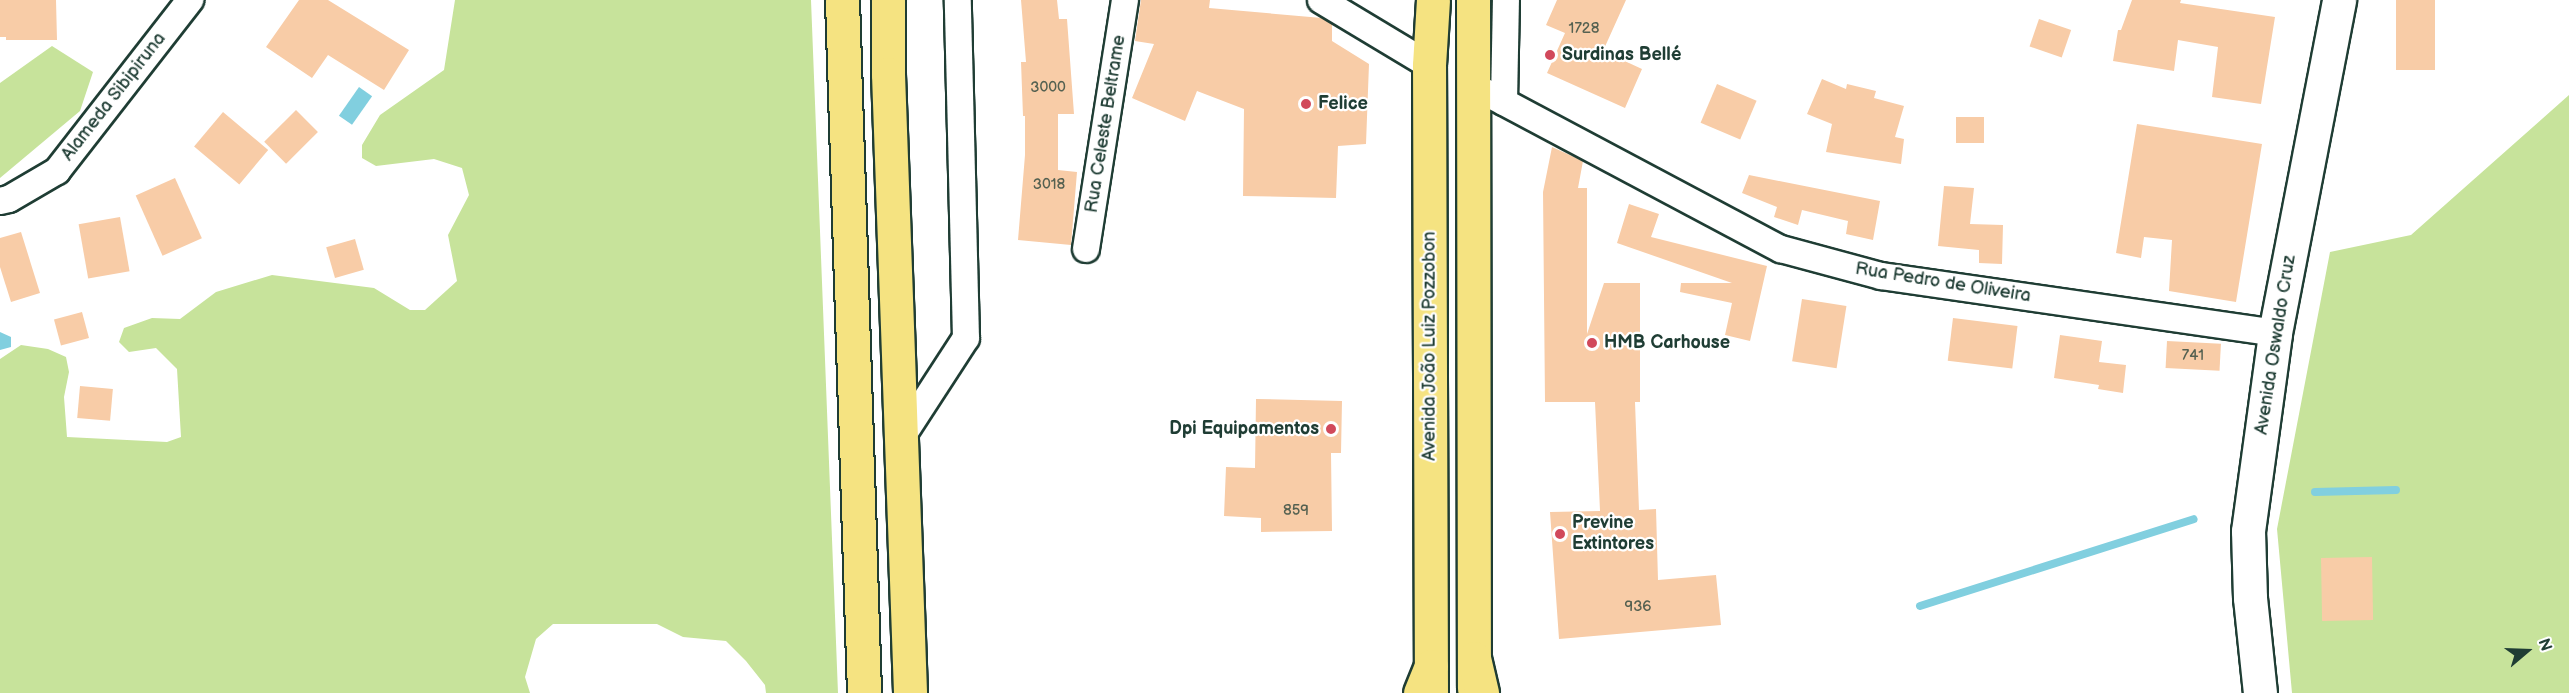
<!DOCTYPE html>
<meta charset="utf-8">
<style>
body{margin:0}
#map{position:relative;width:2569px;height:693px;overflow:hidden;background:#fff;font-family:"Balsamiq Sans",sans-serif}
div>[style]{position:absolute}
[style*='--x']{left:calc(var(--x)*1px);top:calc(var(--y)*1px);width:calc(var(--w)*1px);rotate:calc(var(--a)*1deg)}
.green>*{inset:0;background:#c7e39b}
.water>*{inset:0;background:#81cfdf;transform-origin:0 0}
.stream>*{height:8px;margin:-4px;padding:0 4px;transform-origin:4px;border-radius:4px;background:#81cfdf}
.building>*{inset:0;background:#f8cca7;transform-origin:0 0}
.roads{filter:drop-shadow(2px 0 #1f3d34) drop-shadow(-2px 0 #1f3d34) drop-shadow(0 2px #1f3d34) drop-shadow(0 -2px #1f3d34)}
.minor>*{height:26px;margin:-13px;padding:0 13px;transform-origin:13px;border-radius:13px;background:#fff}
.tertiary>*{height:33px;margin:-16.5px;padding:0 16.5px;transform-origin:16.5px;border-radius:16.5px;background:#fff}
.primary>*{height:33px;margin:-16.5px;padding:0 16.5px;transform-origin:16.5px;border-radius:16.5px;background:#f5e381}
.trunk>*{height:33px;margin:-16.5px;padding:0 16.5px;transform-origin:16.5px;border-radius:16.5px;background:#f5e381}
.dots>*{width:16px;height:16px;translate:-50% -50%;box-sizing:border-box;border:3px solid #fff;border-radius:50%}
span{translate:-50% -50%;white-space:nowrap;text-align:center;line-height:1.15;-webkit-text-stroke:4.5px #fff;paint-order:stroke}
.number-label{font-size:15px;color:#556151}
.number-label span{-webkit-text-stroke-width:0}
.poi-label{font-size:18px;color:#1f3d34;font-weight:700}
.left{translate:0 -50%;text-align:left}
.right{translate:-100% -50%;text-align:right}
.street-label{font-size:18px;color:#1f3d34}
.north{position:absolute;left:2497px;top:621px;width:60px;height:60px;-webkit-text-stroke:4px #fff;paint-order:stroke;rotate:71deg;font-size:16px;font-weight:700;line-height:24px;text-align:center;color:#1f3d34}
.north::after{content:'';display:block;margin:auto;width:21px;height:27px;background:#1f3d34;clip-path:polygon(50% 0,100% 100%,50% 72%,0 100%)}
</style>
<div id="map">
<div class="green">
<i style="clip-path:polygon(455px 0,811px 0,838px 693px,766px 693px,765px 685px,746px 661px,726px 641px,683px 637px,657px 624px,553px 624px,536px 639px,525px 677px,530px 693px,0 693px,0 359px,21px 345px,48px 349px,66px 357px,69px 372px,64px 397px,67px 437px,167px 442px,181px 437px,177px 369px,156px 348px,129px 352px,119px 342px,124px 328px,152px 318px,180px 319px,216px 292px,272px 275px,374px 288px,410px 310px,425px 310px,457px 281px,448px 235px,469px 195px,462px 168px,434px 159px,376px 166px,362px 158px,362px 145px,380px 115px,444px 70px)"></i>
<i style="clip-path:polygon(52px 46px,93px 72px,80px 111px,0 178px,0 83px)"></i>
<i style="clip-path:polygon(2569px 95px,2569px 693px,2292px 693px,2277px 529px,2330px 252px,2411px 235px)"></i>
</div>
<div class="water">
<i style="left:359px;top:87px;width:16px;height:35px;rotate:35deg"></i>
<i style="clip-path:polygon(0 332px,11px 337px,11px 347px,0 350px)"></i>
</div>
<div class="stream">
<i style="--x:2315;--y:492;--w:81;--a:-1.4"></i>
<i style="--x:1920;--y:606;--w:287;--a:-17.6"></i>
</div>
<div class="building">
<i style="clip-path:polygon(0 0,56px 0,57px 40px,6px 40px,6px 37px,0 37px)"></i>
<i style="clip-path:polygon(299px 0,328px 0,409px 50px,384px 90px,328px 55px,312px 78px,266px 47px)"></i>
<i style="clip-path:polygon(1021px 0,1057px 0,1059px 19px,1067px 19px,1074px 114px,1058px 114px,1058px 170px,1077px 172px,1071px 245px,1018px 240px,1025px 155px,1025px 116px,1023px 116px,1021px 62px,1026px 62px)"></i>
<i style="clip-path:polygon(1141px 0,1210px 0,1209px 8px,1322px 18px,1332px 24px,1332px 41px,1369px 64px,1366px 144px,1338px 146px,1336px 198px,1243px 196px,1244px 109px,1197px 91px,1185px 121px,1132px 98px,1154px 44px,1135px 41px)"></i>
<i style="clip-path:polygon(1557px 0,1626px 0,1603px 51px,1642px 69px,1625px 108px,1547px 73px,1565px 33px,1546px 25px)"></i>
<i style="clip-path:polygon(2132px 0,2181px 0,2180px 3px,2275px 17px,2261px 104px,2212px 97px,2218px 47px,2178px 40px,2174px 71px,2113px 61px,2118px 30px,2121px 30px)"></i>
<i style="left:2396px;top:0;width:39px;height:70px"></i>
<i style="left:2039px;top:19px;width:34px;height:29px;rotate:19deg"></i>
<i style="clip-path:polygon(1822px 79px,1846px 89px,1847px 84px,1876px 91px,1874px 98px,1904px 106px,1895px 137px,1904px 139px,1901px 164px,1826px 152px,1832px 124px,1807px 114px)"></i>
<i style="left:1717px;top:84px;width:43px;height:42px;rotate:23deg"></i>
<i style="left:296px;top:110px;width:31px;height:45px;rotate:45deg"></i>
<i style="left:223px;top:112px;width:59px;height:45px;rotate:40deg"></i>
<i style="left:1956px;top:117px;width:28px;height:26px"></i>
<i style="clip-path:polygon(2137px 124px,2262px 144px,2236px 302px,2169px 291px,2172px 240px,2144px 237px,2141px 258px,2116px 253px)"></i>
<i style="clip-path:polygon(1552px 147px,1583px 161px,1578px 188px,1587px 188px,1587px 334px,1604px 283px,1640px 283px,1640px 402px,1635px 402px,1639px 510px,1656px 509px,1658px 580px,1716px 575px,1721px 625px,1559px 639px,1550px 512px,1600px 511px,1595px 402px,1545px 402px,1543px 192px)"></i>
<i style="clip-path:polygon(1749px 175px,1880px 201px,1873px 240px,1846px 234px,1848px 221px,1802px 210px,1798px 225px,1774px 217px,1777px 207px,1742px 193px)"></i>
<i style="left:175px;top:178px;width:66px;height:43px;rotate:66deg"></i>
<i style="clip-path:polygon(1944px 186px,1974px 188px,1970px 224px,2003px 225px,2002px 264px,1979px 263px,1979px 250px,1938px 246px)"></i>
<i style="clip-path:polygon(1629px 204px,1659px 214px,1651px 237px,1767px 266px,1750px 341px,1725px 335px,1732px 303px,1680px 292px,1681px 283px,1732px 283px,1617px 243px)"></i>
<i style="left:120px;top:217px;width:55px;height:42px;rotate:80deg"></i>
<i style="clip-path:polygon(21px 232px,40px 293px,11px 302px,0 267px,0 238px)"></i>
<i style="left:355px;top:239px;width:32px;height:30px;rotate:74deg"></i>
<i style="left:1802px;top:299px;width:45px;height:63px;rotate:9deg"></i>
<i style="left:82px;top:312px;width:27px;height:29px;rotate:75deg"></i>
<i style="left:1953px;top:318px;width:65px;height:43px;rotate:7deg"></i>
<i style="clip-path:polygon(2060px 335px,2102px 341px,2099px 362px,2126px 365px,2123px 393px,2098px 389px,2099px 385px,2054px 378px)"></i>
<i style="left:2167px;top:341px;width:54px;height:27px;rotate:3deg"></i>
<i style="left:80px;top:386px;width:33px;height:32px;rotate:5deg"></i>
<i style="clip-path:polygon(1256px 399px,1342px 401px,1341px 453px,1331px 453px,1332px 531px,1261px 532px,1261px 518px,1224px 516px,1226px 467px,1255px 468px)"></i>
<i style="left:2372px;top:557px;width:63px;height:51px;rotate:89deg"></i>
</div>
<div class="roads">
<div class="minor">
<i style="--x:1321;--y:0;--w:126;--a:31"></i>
<i style="--x:1472;--y:85;--w:350;--a:28"></i>
<i style="--x:1781;--y:249;--w:104;--a:15.1"></i>
<i style="--x:1881;--y:276;--w:398;--a:8.2"></i>
<i style="--x:1504;--y:102;--w:102;--a:-88.9"></i>
<i style="--x:0;--y:201;--w:9;--a:-13"></i>
<i style="--x:9;--y:199;--w:56;--a:-30.3"></i>
<i style="--x:57;--y:171;--w:217;--a:-52.1"></i>
<i style="--x:1086;--y:249;--w:252;--a:-81.1"></i>
<i style="--x:901;--y:438;--w:119;--a:-57"></i>
<i style="--x:966;--y:338;--w:338;--a:-91.4"></i>
</div>
<div class="tertiary">
<i style="--x:2260;--y:693;--w:96;--a:-96"></i>
<i style="--x:2250;--y:598;--w:67;--a:-91.7"></i>
<i style="--x:2248;--y:531;--w:200;--a:-82.2"></i>
<i style="--x:2275;--y:333;--w:339;--a:-79.1"></i>
</div>
<div class="primary">
<i style="--x:1473;--y:0;--w:688;--a:89.92"></i>
<i style="--x:1431;--y:693;--w:628;--a:-90.18"></i>
<i style="--x:1429;--y:65;--w:65;--a:-86.5"></i>
</div>
<div class="trunk">
<i style="--x:842;--y:0;--w:693;--a:88.18"></i>
<i style="--x:888;--y:0;--w:74;--a:90"></i>
<i style="--x:888;--y:74;--w:619;--a:87.96"></i>
<i style="--x:1474;--y:658;--w:36;--a:77"></i>
<i style="--x:1420;--y:693;--w:29;--a:-68"></i>
</div>
</div>
<div class="dots">
<i style="left:1550px;top:55px;background:#d1495b"></i>
<i style="left:1306px;top:104px;background:#d1495b"></i>
<i style="left:1592px;top:343px;background:#d1495b"></i>
<i style="left:1331px;top:429px;background:#d1495b"></i>
<i style="left:1560px;top:534px;background:#d1495b"></i>
</div>
<div class="number-label">
<span style="left:1584px;top:29px">1728</span>
<span style="left:1048px;top:88px">3000</span>
<span style="left:1049px;top:185px">3018</span>
<span style="left:2193px;top:356px">741</span>
<span style="left:1296px;top:511px">859</span>
<span style="left:1638px;top:607px">936</span>
</div>
<div class="poi-label">
<span class="left" style="left:1562px;top:55px">Surdinas Bellé</span>
<span class="left" style="left:1318px;top:104px">Felice</span>
<span class="left" style="left:1604px;top:343px">HMB Carhouse</span>
<span class="right" style="left:1319px;top:429px">Dpi Equipamentos</span>
<span class="left" style="left:1572px;top:534px">Previne<br>Extintores</span>
</div>
<div class="street-label">
<span style="left:114px;top:97px;rotate:-52deg">Alameda Sibipiruna</span>
<span style="left:1106px;top:124px;rotate:-81deg">Rua Celeste Beltrame</span>
<span style="left:1943px;top:283px;rotate:9deg">Rua Pedro de Oliveira</span>
<span style="left:2276px;top:345px;rotate:-81deg">Avenida Oswaldo Cruz</span>
<span style="left:1430px;top:346px;rotate:-90deg">Avenida João Luiz Pozzobon</span>
</div>
<div class="north">N</div>
</div>
